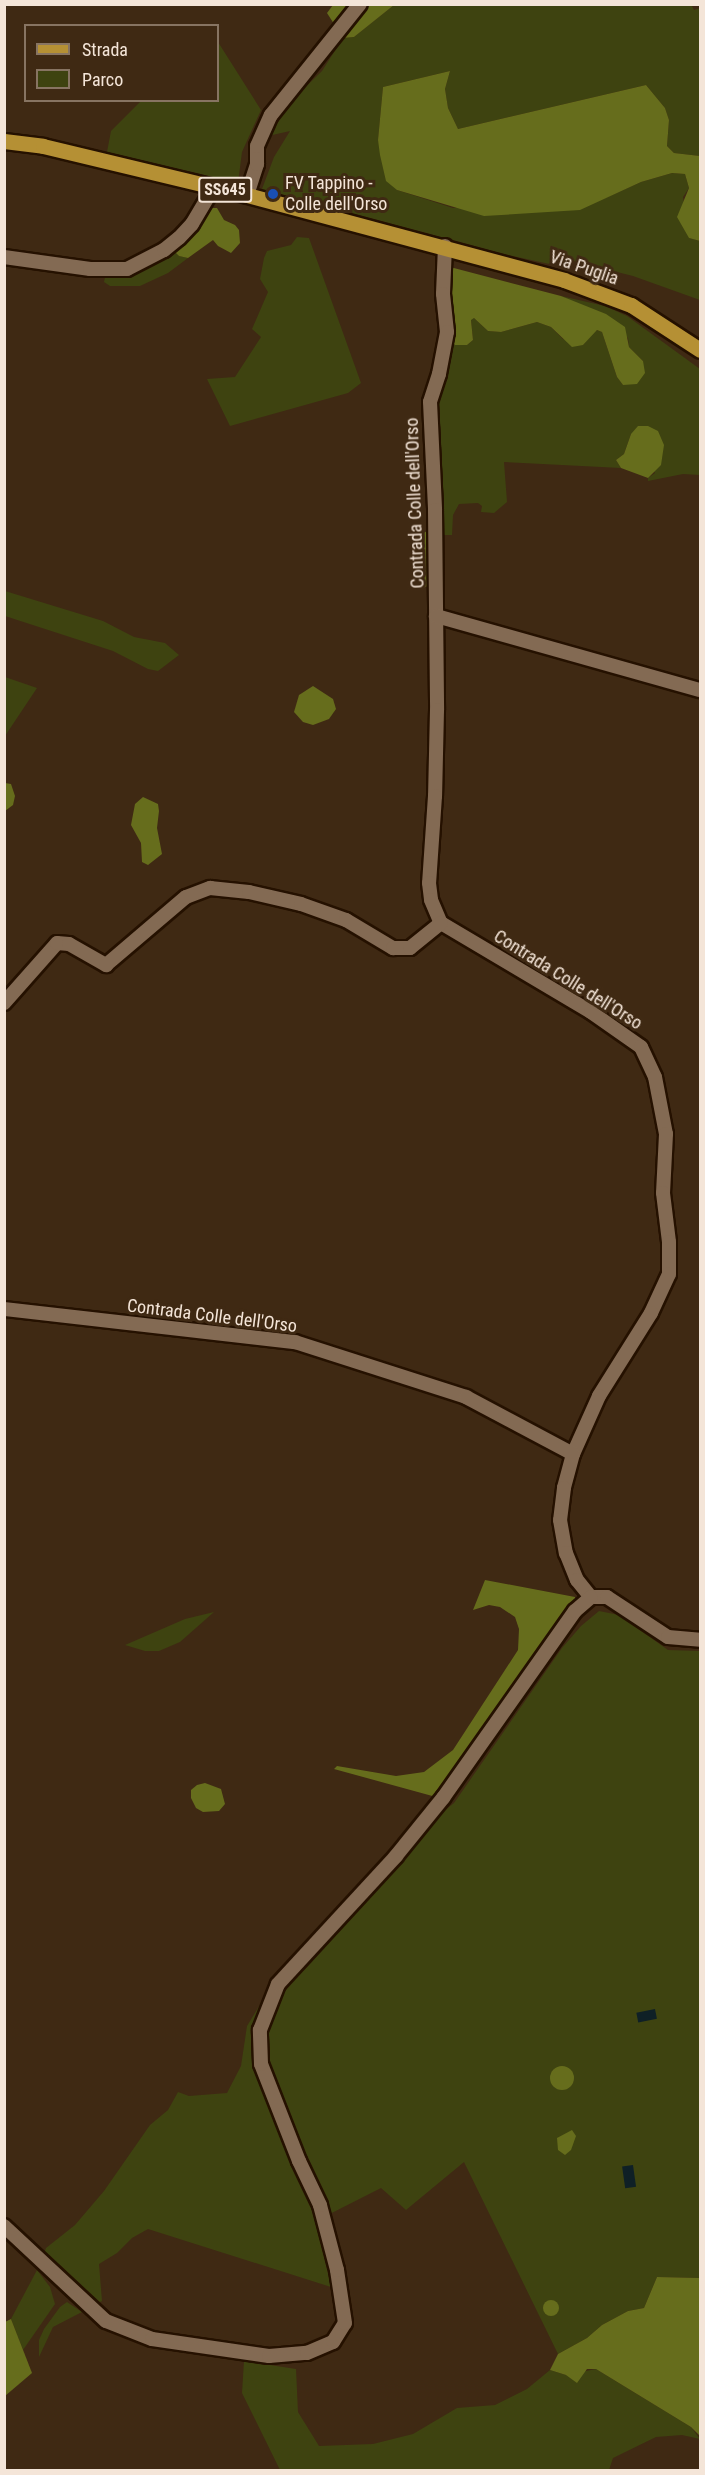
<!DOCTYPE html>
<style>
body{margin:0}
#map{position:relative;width:705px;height:2475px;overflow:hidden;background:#3f2913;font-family:"Roboto Condensed",sans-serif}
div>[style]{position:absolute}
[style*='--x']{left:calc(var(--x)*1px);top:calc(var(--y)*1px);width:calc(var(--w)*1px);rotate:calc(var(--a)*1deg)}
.green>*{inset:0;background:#3e4310}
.forest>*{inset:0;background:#666d1c}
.round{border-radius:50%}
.water>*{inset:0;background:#0f2026;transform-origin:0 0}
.roads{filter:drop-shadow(2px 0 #251100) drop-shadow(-2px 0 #251100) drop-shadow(0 2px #251100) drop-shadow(0 -2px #251100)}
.street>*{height:14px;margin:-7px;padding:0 7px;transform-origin:7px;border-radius:7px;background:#836a53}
.primary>*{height:15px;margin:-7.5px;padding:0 7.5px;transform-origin:7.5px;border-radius:7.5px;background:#b59034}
.dots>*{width:16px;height:16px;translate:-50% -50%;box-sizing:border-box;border:3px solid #3f2913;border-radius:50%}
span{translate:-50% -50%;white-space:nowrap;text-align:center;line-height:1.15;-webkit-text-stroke:6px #3f2913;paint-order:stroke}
.shield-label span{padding:2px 4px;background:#3f2913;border:2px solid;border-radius:4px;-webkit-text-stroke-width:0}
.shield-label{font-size:16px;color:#f4e5d8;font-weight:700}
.poi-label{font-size:18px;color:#f4e5d8}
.left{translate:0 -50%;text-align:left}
.street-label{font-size:18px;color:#f4e5d8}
.frame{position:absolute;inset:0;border:6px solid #f4e5d8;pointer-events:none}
.legend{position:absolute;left:24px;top:24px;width:195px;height:78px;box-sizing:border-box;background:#3f2913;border:2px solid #877462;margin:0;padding:8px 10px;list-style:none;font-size:18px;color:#f4e5d8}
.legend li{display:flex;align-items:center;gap:12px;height:30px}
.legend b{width:30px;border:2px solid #877462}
</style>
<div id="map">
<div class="green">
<i style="clip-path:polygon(691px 4px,694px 10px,700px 8px,700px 156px,674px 153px,667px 146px,669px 120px,665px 108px,646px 85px,458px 129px,448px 108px,445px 89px,450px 71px,383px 87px,378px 140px,397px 190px,453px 208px,603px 199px,641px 182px,672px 173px,685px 174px,689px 188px,683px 197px,689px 238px,700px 241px,700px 300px,633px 276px,573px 261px,563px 267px,508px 255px,262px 189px,274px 157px,290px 131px,268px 136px,286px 106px,322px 71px,343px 38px,354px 37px,394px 5px)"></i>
<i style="clip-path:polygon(218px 42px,261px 110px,242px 152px,238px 183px,107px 152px,111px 131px,141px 101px,218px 100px)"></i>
<i style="clip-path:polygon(297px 237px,309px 238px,361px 383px,348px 393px,230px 426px,207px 379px,235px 377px,261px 337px,252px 329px,268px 292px,260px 279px,264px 258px,267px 251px,291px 245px)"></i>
<i style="clip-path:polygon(173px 250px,179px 256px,188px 258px,168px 273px,140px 286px,110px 286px,104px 282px,105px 277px,139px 272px)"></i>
<i style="clip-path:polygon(561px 296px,605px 306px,627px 316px,700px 369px,700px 475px,683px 474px,648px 481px,648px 478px,655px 473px,631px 434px,624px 454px,616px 460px,621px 468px,504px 462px,507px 502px,494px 513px,481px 512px,482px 506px,478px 503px,459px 504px,453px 515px,452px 535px,441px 535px,436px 438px,437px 404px,450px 340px,455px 345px,467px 345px,473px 340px,471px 319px,474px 318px,488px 331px,501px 332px,537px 322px,551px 327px,563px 339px,583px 345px,591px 335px,597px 330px,602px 332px,617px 377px,623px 385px,643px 361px,629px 347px,628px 338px,584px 307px)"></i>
<i style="clip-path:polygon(5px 591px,103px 621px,134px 637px,165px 643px,179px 655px,158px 671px,148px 669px,113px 651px,5px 616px)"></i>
<i style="clip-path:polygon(5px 677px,37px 688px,5px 736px,4px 677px)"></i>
<i style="clip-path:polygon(599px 1611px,619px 1615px,668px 1650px,700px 1651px,700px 2278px,657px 2277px,644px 2308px,628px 2311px,602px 2325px,587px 2338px,558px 2354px,464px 2162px,406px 2210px,381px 2188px,316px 2221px,331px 2287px,148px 2229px,132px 2238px,117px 2253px,99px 2264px,102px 2301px,94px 2305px,43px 2256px,46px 2248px,75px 2225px,104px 2191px,150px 2125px,168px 2110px,178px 2092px,189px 2096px,227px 2093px,241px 2066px,247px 2026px,261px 2003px,285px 1987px,307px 1967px,389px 1877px,434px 1819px,454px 1803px,562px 1648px,581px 1626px)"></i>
<i style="clip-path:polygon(214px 1612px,180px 1642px,159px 1651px,145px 1651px,125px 1645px,185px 1619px)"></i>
<i style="clip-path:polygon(37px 2270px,50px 2287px,55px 2304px,23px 2350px,11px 2319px)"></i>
<i style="clip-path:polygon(67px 2302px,82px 2312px,53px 2327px,39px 2357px,39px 2340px,44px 2329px,60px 2307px)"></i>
<i style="clip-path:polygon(244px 2361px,296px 2369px,298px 2412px,319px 2446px,373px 2444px,413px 2434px,457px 2408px,495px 2405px,527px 2389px,550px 2370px,566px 2375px,596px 2369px,691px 2427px,700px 2439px,682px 2435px,656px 2437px,613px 2458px,609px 2470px,280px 2470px,242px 2393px)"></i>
</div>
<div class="forest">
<i style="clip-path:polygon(333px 5px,394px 5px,354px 37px,343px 38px,327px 13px)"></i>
<i style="clip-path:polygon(450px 71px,445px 89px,448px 108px,458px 129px,646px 85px,665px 108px,669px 120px,667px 146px,674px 153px,700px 156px,700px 241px,689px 238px,677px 217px,689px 188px,685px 174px,672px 173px,641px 182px,580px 210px,484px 216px,397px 190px,386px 181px,380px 155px,378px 140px,383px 87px)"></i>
<i style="clip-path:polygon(210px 208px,217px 208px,224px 220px,235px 225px,239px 230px,240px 243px,231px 253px,218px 246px,213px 240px,188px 258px,179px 256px,173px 250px)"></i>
<i style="clip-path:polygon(450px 267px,561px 296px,606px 314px,625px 327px,629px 347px,643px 361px,645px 373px,637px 384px,623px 385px,617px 377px,602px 332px,597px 330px,583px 345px,572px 347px,551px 327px,537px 322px,501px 332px,488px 331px,474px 318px,471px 320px,473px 340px,467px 345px,455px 345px,450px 340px,452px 314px)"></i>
<i style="clip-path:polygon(638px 426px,648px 426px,658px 431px,664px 445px,661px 465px,648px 478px,621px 468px,616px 460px,624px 454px,631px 434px)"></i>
<i style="clip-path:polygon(427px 531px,431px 532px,430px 585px,423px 588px,414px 584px,414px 578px,419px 536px)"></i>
<i style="clip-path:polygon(313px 686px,333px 699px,336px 709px,329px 719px,313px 725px,303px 722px,294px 712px,299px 695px)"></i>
<i style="clip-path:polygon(5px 783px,11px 784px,15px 796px,13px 805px,5px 811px)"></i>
<i style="clip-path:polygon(143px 797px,158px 804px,159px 811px,157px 828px,162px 854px,148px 865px,142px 862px,141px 843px,131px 825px,135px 804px)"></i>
<i style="clip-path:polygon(485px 1580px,575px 1597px,575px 1602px,436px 1797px,334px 1769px,337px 1766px,396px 1776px,424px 1772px,453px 1750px,518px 1650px,519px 1629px,515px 1617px,500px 1607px,489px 1605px,473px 1610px)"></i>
<i style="clip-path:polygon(205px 1783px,221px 1789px,225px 1804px,219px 1811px,203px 1812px,196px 1808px,191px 1798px,191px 1790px,197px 1785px)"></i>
<i class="round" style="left:550px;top:2066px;width:24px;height:24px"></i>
<i style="clip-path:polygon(572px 2130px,576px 2136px,571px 2150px,565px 2155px,558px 2150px,557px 2138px)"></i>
<i style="clip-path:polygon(657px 2277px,700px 2278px,700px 2436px,691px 2427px,596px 2369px,587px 2369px,577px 2383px,566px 2375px,550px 2370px,558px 2354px,587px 2338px,602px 2325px,628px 2311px,644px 2308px)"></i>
<i class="round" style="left:543px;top:2300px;width:16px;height:16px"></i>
<i style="clip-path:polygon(11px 2319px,32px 2373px,5px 2396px,5px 2322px)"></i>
</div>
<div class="water">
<i style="left:655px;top:2009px;width:10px;height:19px;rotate:79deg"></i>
<i style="left:633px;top:2165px;width:22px;height:11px;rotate:82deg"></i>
</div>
<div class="roads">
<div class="street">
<i style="--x:247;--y:195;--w:33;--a:-72"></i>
<i style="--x:257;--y:164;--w:18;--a:-90"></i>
<i style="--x:257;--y:146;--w:34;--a:-66"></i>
<i style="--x:271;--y:115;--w:142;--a:-51.3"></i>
<i style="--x:445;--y:246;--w:48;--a:92.4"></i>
<i style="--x:443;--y:294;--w:38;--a:84"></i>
<i style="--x:447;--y:332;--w:43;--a:100.8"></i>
<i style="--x:439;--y:374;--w:29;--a:108"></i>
<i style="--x:430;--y:402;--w:108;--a:87.3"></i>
<i style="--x:435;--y:510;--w:200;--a:89.4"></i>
<i style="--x:437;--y:710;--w:86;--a:91.3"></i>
<i style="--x:435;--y:796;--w:87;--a:93.9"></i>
<i style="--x:429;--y:883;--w:17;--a:83"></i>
<i style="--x:431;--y:900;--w:25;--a:67"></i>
<i style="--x:441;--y:923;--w:174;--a:30.7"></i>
<i style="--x:591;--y:1012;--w:61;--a:35"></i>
<i style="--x:641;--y:1047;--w:33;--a:65"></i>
<i style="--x:655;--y:1077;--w:58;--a:79.1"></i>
<i style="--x:666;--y:1134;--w:59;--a:92.9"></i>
<i style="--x:663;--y:1193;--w:49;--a:83"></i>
<i style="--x:669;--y:1242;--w:32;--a:90"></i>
<i style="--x:669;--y:1274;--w:43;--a:114.8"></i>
<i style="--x:651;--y:1313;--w:98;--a:122.1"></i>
<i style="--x:599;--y:1396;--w:64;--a:114.1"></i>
<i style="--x:573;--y:1454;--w:35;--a:105"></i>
<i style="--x:564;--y:1488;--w:32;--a:97"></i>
<i style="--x:560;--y:1520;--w:34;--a:80"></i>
<i style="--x:566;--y:1553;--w:29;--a:68"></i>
<i style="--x:577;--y:1580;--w:22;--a:51"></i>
<i style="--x:591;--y:1597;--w:16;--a:0"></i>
<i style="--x:607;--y:1597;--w:73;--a:33.3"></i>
<i style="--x:668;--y:1637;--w:32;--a:5"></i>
<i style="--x:4;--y:257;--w:87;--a:7.9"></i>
<i style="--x:90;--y:269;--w:37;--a:0"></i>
<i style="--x:127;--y:269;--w:42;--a:-27.2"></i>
<i style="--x:164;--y:250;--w:19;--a:-39"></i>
<i style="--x:179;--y:238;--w:19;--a:-47"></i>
<i style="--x:192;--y:224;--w:43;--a:-59.3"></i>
<i style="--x:436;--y:616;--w:274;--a:15.7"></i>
<i style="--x:4;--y:1003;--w:80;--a:-48.5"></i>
<i style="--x:57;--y:943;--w:12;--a:5"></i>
<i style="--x:69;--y:944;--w:43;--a:29.6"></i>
<i style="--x:106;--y:965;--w:105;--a:-40.4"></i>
<i style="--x:186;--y:897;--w:26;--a:-21"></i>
<i style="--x:210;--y:888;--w:39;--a:6"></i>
<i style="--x:249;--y:892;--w:53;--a:13"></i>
<i style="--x:301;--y:904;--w:48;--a:19.6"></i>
<i style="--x:346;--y:920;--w:55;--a:30.8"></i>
<i style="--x:393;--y:948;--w:17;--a:0"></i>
<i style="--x:410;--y:948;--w:40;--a:-39"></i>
<i style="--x:4;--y:1309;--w:293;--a:6.5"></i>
<i style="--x:295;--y:1342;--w:180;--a:17.8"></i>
<i style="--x:466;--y:1397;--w:121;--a:28"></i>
<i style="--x:4;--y:2226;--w:139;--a:43"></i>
<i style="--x:106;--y:2321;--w:49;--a:21.4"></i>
<i style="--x:152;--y:2339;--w:118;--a:8.3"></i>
<i style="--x:269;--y:2356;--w:38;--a:-5"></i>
<i style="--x:307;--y:2353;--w:28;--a:-23"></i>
<i style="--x:333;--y:2342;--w:22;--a:-58"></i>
<i style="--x:345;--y:2323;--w:54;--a:-98.6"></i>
<i style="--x:337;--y:2270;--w:67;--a:-104.7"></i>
<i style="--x:320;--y:2205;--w:49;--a:-115.5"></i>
<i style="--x:299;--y:2161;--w:104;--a:-111.4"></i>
<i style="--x:261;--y:2064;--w:34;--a:-92"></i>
<i style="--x:260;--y:2030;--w:49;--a:-68.6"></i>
<i style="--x:278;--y:1984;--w:174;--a:-47.3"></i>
<i style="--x:396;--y:1856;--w:75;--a:-51"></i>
<i style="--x:443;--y:1798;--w:229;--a:-54.8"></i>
<i style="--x:575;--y:1611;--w:21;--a:-41"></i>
</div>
<div class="primary">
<i style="--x:4;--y:141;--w:39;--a:7"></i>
<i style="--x:43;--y:146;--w:210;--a:13.5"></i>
<i style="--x:247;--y:195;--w:328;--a:15"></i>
<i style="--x:564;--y:280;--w:72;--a:20.5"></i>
<i style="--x:631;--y:305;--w:82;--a:33.1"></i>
</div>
</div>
<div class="dots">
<i style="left:273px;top:194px;background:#1a4fb4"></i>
</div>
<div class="shield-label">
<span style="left:225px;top:190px">SS645</span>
</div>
<div class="poi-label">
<span class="left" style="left:285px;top:194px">FV Tappino -<br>Colle dell'Orso</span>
</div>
<div class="street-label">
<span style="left:584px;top:268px;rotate:19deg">Via Puglia</span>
<span style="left:415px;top:503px;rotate:-92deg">Contrada Colle dell'Orso</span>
<span style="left:568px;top:980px;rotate:32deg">Contrada Colle dell'Orso</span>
<span style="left:212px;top:1316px;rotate:7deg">Contrada Colle dell'Orso</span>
</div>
<div class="frame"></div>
<ul class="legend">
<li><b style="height:8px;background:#b59034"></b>Strada</li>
<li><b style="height:16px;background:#3e4310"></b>Parco</li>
</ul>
</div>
